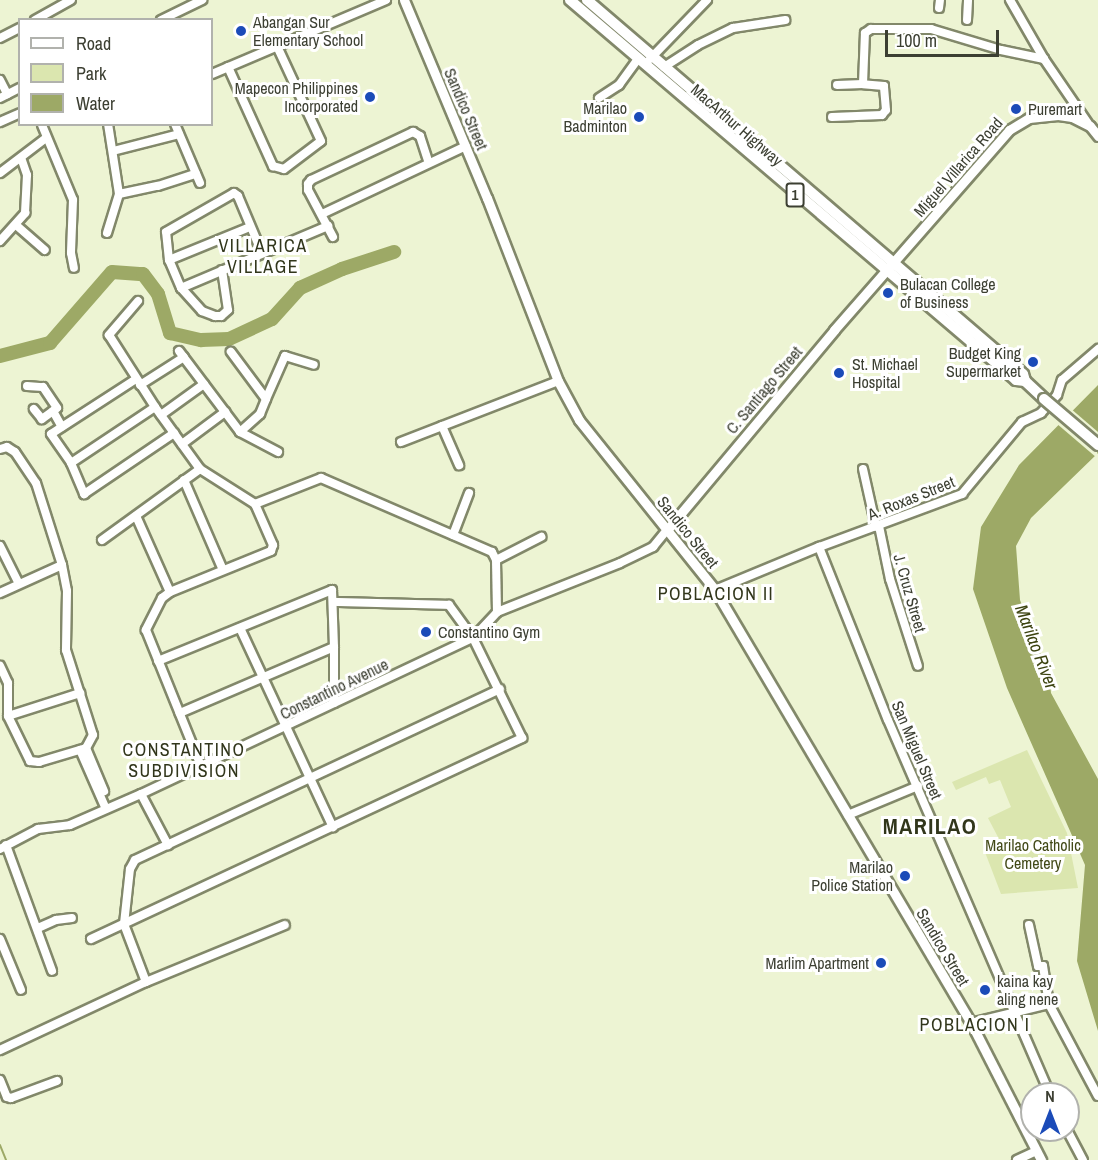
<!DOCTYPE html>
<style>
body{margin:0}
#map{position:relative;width:1098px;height:1160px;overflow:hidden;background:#edf4d3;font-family:"Archivo Narrow",sans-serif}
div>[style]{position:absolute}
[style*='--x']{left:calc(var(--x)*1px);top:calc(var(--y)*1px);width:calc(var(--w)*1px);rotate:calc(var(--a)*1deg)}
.green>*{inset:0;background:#dbe6af}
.water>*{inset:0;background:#9da966}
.pier>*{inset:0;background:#edf4d3}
.stream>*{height:2px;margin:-1px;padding:0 1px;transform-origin:1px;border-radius:1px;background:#9da966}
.river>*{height:14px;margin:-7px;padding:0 7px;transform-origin:7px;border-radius:7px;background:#9da966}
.roads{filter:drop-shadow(2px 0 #82886a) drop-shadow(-2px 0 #82886a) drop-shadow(0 2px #82886a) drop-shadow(0 -2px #82886a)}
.minor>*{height:8px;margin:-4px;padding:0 4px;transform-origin:4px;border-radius:4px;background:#fff}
.major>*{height:9px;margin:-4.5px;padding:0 4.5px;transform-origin:4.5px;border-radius:4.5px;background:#fff}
.highway>*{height:10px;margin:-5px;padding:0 5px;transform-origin:5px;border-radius:5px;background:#fff}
.bridges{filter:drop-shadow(2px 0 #82886a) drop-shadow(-2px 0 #82886a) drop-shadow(0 2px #82886a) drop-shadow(0 -2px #82886a)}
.highway-bridge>*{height:10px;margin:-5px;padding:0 5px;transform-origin:5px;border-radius:5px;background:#fff}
.dots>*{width:16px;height:16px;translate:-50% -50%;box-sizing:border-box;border:3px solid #fff;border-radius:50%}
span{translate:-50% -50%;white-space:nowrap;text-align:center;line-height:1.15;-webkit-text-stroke:6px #fff;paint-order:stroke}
.shield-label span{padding:2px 4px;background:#fff;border:2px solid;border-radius:4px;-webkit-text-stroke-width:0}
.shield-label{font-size:15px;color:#3c3f32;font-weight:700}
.poi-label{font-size:16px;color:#3c3f32}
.left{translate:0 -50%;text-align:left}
.right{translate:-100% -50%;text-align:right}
.street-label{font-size:16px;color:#3c3f32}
.park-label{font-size:16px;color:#424917}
.neighbourhood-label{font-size:18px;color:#31361b;letter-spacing:1.5px}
.water-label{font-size:18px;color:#3d4411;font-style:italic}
.district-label{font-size:22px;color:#31361b;font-weight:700;letter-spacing:1.5px}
.legend{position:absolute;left:18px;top:18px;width:195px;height:108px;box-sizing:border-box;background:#fff;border:2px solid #b1b2ad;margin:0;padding:8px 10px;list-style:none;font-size:18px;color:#3c3f32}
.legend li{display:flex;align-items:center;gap:12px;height:30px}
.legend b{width:30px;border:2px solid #b1b2ad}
.north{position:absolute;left:1020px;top:1082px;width:60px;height:60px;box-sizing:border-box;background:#fff;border:2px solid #b1b2ad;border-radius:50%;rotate:0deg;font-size:16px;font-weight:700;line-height:24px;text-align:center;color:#3c3f32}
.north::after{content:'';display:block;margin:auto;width:21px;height:27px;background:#1b4bb8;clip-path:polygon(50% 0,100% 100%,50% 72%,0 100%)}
.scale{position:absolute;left:885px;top:30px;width:114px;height:27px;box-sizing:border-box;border:3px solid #3c3f32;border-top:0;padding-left:8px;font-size:18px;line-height:21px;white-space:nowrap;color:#3c3f32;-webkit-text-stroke:4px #fff;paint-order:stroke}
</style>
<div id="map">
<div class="green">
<i style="clip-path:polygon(1027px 750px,1067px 833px,1078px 888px,1001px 894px,983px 847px,999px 839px,988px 818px,1011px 807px,1000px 780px,989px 784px,986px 777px,956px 790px,952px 782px)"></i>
</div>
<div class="water">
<i style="clip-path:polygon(1098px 385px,1098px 453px,1031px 518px,1016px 546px,1020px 600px,1049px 675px,1051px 693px,1098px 779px,1098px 1031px,1077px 961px,1085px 865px,1007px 688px,973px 589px,981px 527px,1019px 465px)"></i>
</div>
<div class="pier">
<i style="clip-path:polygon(1070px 408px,1098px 432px,1097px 458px,1056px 423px)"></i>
</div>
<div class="stream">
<i style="--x:0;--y:1145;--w:16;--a:68"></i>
</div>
<div class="river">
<i style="--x:0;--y:356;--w:52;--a:-14.6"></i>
<i style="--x:50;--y:343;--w:94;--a:-48.9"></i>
<i style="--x:112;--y:272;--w:31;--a:4"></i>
<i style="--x:143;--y:274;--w:25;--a:53"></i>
<i style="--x:158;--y:294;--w:41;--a:72.9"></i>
<i style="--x:170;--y:333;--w:32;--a:13"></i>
<i style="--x:201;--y:340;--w:28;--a:-2"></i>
<i style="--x:229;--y:339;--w:47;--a:-24.9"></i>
<i style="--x:272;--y:319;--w:42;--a:-47.9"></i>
<i style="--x:300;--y:288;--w:46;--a:-24.3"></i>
<i style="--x:342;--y:269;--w:55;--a:-18.1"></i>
</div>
<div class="roads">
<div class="minor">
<i style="--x:1010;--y:0;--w:68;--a:60"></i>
<i style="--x:1044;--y:59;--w:80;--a:55.7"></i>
<i style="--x:939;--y:8;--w:8;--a:-83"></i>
<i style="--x:35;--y:20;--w:41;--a:-29.1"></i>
<i style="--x:161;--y:20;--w:46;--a:-26"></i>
<i style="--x:967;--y:20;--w:20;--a:-87"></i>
<i style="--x:0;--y:38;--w:22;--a:-27"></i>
<i style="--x:650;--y:59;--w:82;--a:-46"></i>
<i style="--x:228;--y:67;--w:109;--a:65.6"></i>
<i style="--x:273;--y:166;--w:11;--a:15"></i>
<i style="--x:284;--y:169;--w:46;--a:-37.1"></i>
<i style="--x:321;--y:141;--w:105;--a:-114.9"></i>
<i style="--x:664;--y:67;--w:40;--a:-32.9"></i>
<i style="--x:698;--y:45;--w:39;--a:-26"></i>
<i style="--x:733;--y:28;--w:53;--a:-8.7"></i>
<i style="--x:212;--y:74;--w:189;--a:-23"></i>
<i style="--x:0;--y:80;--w:16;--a:63"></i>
<i style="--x:863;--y:84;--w:51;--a:-87.8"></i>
<i style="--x:865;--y:33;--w:7;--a:-34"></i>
<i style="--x:871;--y:29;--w:60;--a:0"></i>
<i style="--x:931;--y:29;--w:73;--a:16.7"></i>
<i style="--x:1001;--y:50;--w:44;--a:11.8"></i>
<i style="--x:0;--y:98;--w:22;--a:-27"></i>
<i style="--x:599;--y:98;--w:24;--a:-33"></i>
<i style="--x:619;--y:85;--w:32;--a:-54"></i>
<i style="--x:832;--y:117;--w:50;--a:-2.3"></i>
<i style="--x:882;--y:115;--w:6;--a:-51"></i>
<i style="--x:886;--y:110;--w:24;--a:-95"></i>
<i style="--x:884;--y:86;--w:21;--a:-175"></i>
<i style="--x:863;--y:84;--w:26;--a:178"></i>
<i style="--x:0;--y:122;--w:22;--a:-24"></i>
<i style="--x:175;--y:124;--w:64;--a:67"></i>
<i style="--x:42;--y:125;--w:81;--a:67.5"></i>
<i style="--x:73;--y:200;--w:53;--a:92.2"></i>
<i style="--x:71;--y:253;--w:15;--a:79"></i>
<i style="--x:113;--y:151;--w:68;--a:-14.4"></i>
<i style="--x:0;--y:173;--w:58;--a:-37.3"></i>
<i style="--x:119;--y:194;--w:40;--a:-12"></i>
<i style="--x:158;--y:186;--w:40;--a:-18"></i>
<i style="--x:322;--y:214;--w:159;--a:-25.3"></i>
<i style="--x:16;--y:225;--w:38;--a:41"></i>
<i style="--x:107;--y:233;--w:41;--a:-72.9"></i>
<i style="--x:119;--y:194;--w:71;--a:-98.9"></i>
<i style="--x:333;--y:237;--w:53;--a:-118"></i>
<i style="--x:308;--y:190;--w:6;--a:-90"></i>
<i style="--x:308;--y:184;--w:5;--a:-53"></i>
<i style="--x:311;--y:180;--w:113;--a:-25.2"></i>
<i style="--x:413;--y:132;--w:8;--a:30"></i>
<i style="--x:420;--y:136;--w:28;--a:72"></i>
<i style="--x:0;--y:241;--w:38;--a:-48"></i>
<i style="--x:25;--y:213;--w:38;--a:-87"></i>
<i style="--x:27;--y:175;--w:18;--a:-109"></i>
<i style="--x:169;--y:260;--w:87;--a:-22.2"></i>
<i style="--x:222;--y:270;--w:40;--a:81.5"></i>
<i style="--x:228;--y:310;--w:9;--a:139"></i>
<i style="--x:221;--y:316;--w:6;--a:180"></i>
<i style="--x:215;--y:316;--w:14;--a:-159"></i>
<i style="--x:202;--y:311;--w:31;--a:-132"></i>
<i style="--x:181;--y:288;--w:30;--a:-113"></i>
<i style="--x:169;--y:260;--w:28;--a:-96"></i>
<i style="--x:166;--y:232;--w:78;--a:-29.8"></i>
<i style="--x:234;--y:193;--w:5;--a:37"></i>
<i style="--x:238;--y:196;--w:62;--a:67.2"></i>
<i style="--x:181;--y:288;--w:160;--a:-22.9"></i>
<i style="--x:138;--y:301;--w:45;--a:130.5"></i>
<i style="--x:109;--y:335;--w:85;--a:57.4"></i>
<i style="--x:155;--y:407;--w:77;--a:54"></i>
<i style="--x:200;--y:469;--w:65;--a:32.5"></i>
<i style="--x:255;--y:504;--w:45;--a:66.3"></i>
<i style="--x:273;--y:545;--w:6;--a:108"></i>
<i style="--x:271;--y:551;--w:109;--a:157.9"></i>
<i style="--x:170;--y:592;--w:10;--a:143"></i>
<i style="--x:162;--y:598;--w:36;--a:117"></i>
<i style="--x:146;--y:630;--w:147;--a:68"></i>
<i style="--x:179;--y:351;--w:101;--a:53"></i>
<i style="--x:240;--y:432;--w:27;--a:-42"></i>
<i style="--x:260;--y:414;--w:16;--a:-68"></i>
<i style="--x:266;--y:399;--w:59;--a:-126.7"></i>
<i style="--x:136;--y:379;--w:101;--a:147.1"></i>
<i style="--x:51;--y:434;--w:35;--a:55"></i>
<i style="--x:71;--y:463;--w:34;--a:67"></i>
<i style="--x:84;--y:494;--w:109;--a:-34.1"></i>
<i style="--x:140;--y:385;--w:52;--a:-32.5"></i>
<i style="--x:27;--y:386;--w:16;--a:4"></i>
<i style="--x:43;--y:387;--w:25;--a:56"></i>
<i style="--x:57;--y:408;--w:19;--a:144"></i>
<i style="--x:42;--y:419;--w:13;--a:-129"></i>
<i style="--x:266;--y:399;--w:47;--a:-66.2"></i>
<i style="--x:285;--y:356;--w:30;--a:17"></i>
<i style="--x:53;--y:411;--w:18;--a:61"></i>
<i style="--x:161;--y:415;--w:53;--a:-35.8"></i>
<i style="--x:442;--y:426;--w:43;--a:66.4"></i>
<i style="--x:240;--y:432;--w:43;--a:27.8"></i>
<i style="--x:401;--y:442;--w:168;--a:-21.2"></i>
<i style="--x:182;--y:444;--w:54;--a:-36.7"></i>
<i style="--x:0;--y:449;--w:7;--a:-16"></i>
<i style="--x:7;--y:447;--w:9;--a:32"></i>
<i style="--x:15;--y:452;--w:37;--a:56"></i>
<i style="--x:36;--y:483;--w:86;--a:72.4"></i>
<i style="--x:62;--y:565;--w:26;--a:79"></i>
<i style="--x:67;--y:591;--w:59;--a:91"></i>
<i style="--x:66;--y:650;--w:89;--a:72.4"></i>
<i style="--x:93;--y:735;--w:15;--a:118"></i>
<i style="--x:86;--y:748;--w:49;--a:163.4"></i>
<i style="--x:39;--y:762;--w:9;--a:-174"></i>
<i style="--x:30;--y:761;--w:50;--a:-116.1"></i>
<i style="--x:8;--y:716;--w:33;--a:-90"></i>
<i style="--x:8;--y:683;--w:19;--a:-115"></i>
<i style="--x:71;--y:463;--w:101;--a:-33.7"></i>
<i style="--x:863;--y:469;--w:59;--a:77.4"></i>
<i style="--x:184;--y:480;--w:98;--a:66.6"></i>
<i style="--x:255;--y:504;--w:71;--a:-21.5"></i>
<i style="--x:321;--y:478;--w:186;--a:23.4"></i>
<i style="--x:492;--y:552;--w:9;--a:63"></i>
<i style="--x:496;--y:560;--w:51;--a:-27.1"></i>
<i style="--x:136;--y:516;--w:83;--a:65.9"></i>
<i style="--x:879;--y:526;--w:54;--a:78.3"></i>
<i style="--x:890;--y:579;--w:91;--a:72.2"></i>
<i style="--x:453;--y:535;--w:45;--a:-69.1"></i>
<i style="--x:102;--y:540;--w:121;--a:-35.9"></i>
<i style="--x:0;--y:546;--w:42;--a:63.4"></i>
<i style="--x:819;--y:547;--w:186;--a:68.3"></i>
<i style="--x:888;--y:720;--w:408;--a:66.6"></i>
<i style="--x:496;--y:560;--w:52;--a:88.9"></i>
<i style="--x:715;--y:590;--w:113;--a:-22.5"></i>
<i style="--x:819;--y:547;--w:153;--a:-20.3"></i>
<i style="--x:962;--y:494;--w:94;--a:-50.2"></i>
<i style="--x:1022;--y:422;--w:21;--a:-25"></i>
<i style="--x:1041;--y:413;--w:24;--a:-48"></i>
<i style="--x:1057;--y:395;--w:16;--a:-72"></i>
<i style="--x:1062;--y:380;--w:48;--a:-40.7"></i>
<i style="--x:0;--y:593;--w:68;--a:-24.3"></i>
<i style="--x:240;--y:628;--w:220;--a:65"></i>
<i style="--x:334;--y:647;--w:56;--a:90"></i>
<i style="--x:158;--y:661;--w:188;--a:-22.2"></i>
<i style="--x:332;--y:590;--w:57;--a:88"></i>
<i style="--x:334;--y:647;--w:168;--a:156.8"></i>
<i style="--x:8;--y:716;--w:76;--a:-17.7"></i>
<i style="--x:86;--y:748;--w:47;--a:67.3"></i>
<i style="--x:80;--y:750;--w:64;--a:66.2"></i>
<i style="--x:141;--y:794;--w:58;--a:62.1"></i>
<i style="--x:848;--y:815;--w:76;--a:-22.5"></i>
<i style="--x:6;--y:845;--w:134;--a:69.9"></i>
<i style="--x:0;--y:849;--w:43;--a:-27.8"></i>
<i style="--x:38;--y:829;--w:32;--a:-7"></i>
<i style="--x:70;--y:825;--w:77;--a:-23.6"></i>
<i style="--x:141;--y:794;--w:367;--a:-25.2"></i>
<i style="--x:473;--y:638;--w:35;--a:-47"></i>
<i style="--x:497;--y:612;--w:132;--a:-21.7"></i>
<i style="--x:620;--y:563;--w:37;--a:-26"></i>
<i style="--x:653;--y:547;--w:22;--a:-51"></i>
<i style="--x:1029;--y:925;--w:42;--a:77.6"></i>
<i style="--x:1038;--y:966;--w:5;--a:0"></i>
<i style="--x:1043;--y:966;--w:38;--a:81"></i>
<i style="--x:1049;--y:1004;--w:104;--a:62"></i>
<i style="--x:38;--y:928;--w:20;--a:-24"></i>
<i style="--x:56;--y:920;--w:16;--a:-7"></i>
<i style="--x:0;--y:939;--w:55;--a:67.6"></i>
<i style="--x:91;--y:939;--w:476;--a:-25"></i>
<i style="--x:522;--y:738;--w:111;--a:-116.1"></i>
<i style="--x:473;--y:638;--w:41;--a:-126"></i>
<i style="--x:449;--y:605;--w:116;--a:-178.5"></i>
<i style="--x:146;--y:982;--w:62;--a:-110.8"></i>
<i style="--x:124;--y:924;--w:55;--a:-83.8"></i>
<i style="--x:130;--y:869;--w:10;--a:-61"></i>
<i style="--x:135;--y:860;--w:403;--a:-25.1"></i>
<i style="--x:971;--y:1023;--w:80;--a:-13.7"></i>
<i style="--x:0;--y:1050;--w:161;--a:-25"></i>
<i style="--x:146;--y:982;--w:150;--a:-22.3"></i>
<i style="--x:0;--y:1080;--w:18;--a:68"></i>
<i style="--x:7;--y:1097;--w:4;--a:14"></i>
<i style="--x:11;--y:1098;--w:49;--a:-20.3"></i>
<i style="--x:1019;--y:1117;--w:14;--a:-21"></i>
<i style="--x:1067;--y:1130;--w:34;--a:62"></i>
<i style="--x:1017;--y:1160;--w:21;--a:-25"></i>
</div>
<div class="major">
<i style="--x:404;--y:0;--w:215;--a:67.3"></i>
<i style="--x:487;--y:198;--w:196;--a:68.8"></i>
<i style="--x:558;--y:381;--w:44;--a:61.7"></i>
<i style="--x:579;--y:420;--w:218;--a:51.3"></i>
<i style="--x:715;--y:590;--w:503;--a:59.41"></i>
<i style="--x:971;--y:1023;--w:154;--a:62.9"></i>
<i style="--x:667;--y:530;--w:261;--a:-50.1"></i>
<i style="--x:834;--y:330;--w:266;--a:-48.8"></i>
<i style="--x:1009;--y:130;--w:23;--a:-31"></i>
<i style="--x:1029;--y:118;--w:29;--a:-6"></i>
<i style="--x:1058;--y:115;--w:14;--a:8"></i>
<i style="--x:1072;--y:117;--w:20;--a:27"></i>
<i style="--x:1090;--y:126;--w:13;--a:51"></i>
</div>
<div class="highway">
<i style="--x:570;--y:0;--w:586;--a:40.43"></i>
<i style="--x:1016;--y:380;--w:9;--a:6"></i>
<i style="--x:587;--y:0;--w:574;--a:40.62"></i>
<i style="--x:1023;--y:374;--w:7;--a:74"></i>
<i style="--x:1025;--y:381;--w:26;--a:43"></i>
</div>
</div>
<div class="bridges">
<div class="highway-bridge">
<i style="--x:1044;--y:399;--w:71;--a:40.4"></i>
</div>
</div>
<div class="dots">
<i style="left:241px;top:31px;background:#1b4bb8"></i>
<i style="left:370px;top:97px;background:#1b4bb8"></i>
<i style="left:1016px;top:109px;background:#1b4bb8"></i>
<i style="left:639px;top:117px;background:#1b4bb8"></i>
<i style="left:888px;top:293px;background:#1b4bb8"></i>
<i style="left:1033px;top:362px;background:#1b4bb8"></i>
<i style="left:839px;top:373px;background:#1b4bb8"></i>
<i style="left:426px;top:632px;background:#1b4bb8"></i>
<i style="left:905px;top:876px;background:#1b4bb8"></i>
<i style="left:881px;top:963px;background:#1b4bb8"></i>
<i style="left:985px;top:990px;background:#1b4bb8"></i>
</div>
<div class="shield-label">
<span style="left:795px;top:195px">1</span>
</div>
<div class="poi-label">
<span class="left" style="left:253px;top:31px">Abangan Sur<br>Elementary School</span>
<span class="right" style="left:358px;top:97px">Mapecon Philippines<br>Incorporated</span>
<span class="right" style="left:627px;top:117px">Marilao<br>Badminton</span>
<span class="left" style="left:1028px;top:109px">Puremart</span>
<span class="left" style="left:900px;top:293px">Bulacan College<br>of Business</span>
<span class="right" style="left:1021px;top:362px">Budget King<br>Supermarket</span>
<span class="left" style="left:852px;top:373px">St. Michael<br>Hospital</span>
<span class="left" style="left:438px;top:632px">Constantino Gym</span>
<span class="right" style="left:893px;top:876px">Marilao<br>Police Station</span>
<span class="right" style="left:869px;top:963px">Marlim Apartment</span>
<span class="left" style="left:997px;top:990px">kaina kay<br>aling nene</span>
</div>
<div class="street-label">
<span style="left:466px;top:109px;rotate:67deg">Sandico Street</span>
<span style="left:737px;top:125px;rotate:41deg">MacArthur Highway</span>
<span style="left:958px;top:167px;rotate:-49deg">Miguel Villarica Road</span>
<span style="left:764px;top:390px;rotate:-50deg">C. Santiago Street</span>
<span style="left:911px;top:498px;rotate:-22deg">A. Roxas Street</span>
<span style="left:688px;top:532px;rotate:51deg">Sandico Street</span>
<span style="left:910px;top:593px;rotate:74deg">J. Cruz Street</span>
<span style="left:334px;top:689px;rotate:-26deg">Constantino Avenue</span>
<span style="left:917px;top:750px;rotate:67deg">San Miguel Street</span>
<span style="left:943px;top:947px;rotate:59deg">Sandico Street</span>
</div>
<div class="park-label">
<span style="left:1033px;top:854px">Marilao Catholic<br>Cemetery</span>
</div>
<div class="neighbourhood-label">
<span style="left:263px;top:257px">VILLARICA<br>VILLAGE</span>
<span style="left:716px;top:594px">POBLACION II</span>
<span style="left:184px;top:761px">CONSTANTINO<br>SUBDIVISION</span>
<span style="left:975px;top:1025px">POBLACION I</span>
</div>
<div class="water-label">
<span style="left:1036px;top:647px;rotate:69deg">Marilao River</span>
</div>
<div class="district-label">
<span style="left:930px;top:827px">MARILAO</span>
</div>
<ul class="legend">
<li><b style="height:8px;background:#fff"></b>Road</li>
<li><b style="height:16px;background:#dbe6af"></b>Park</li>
<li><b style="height:16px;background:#9da966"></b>Water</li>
</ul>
<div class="north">N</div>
<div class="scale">100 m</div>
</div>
